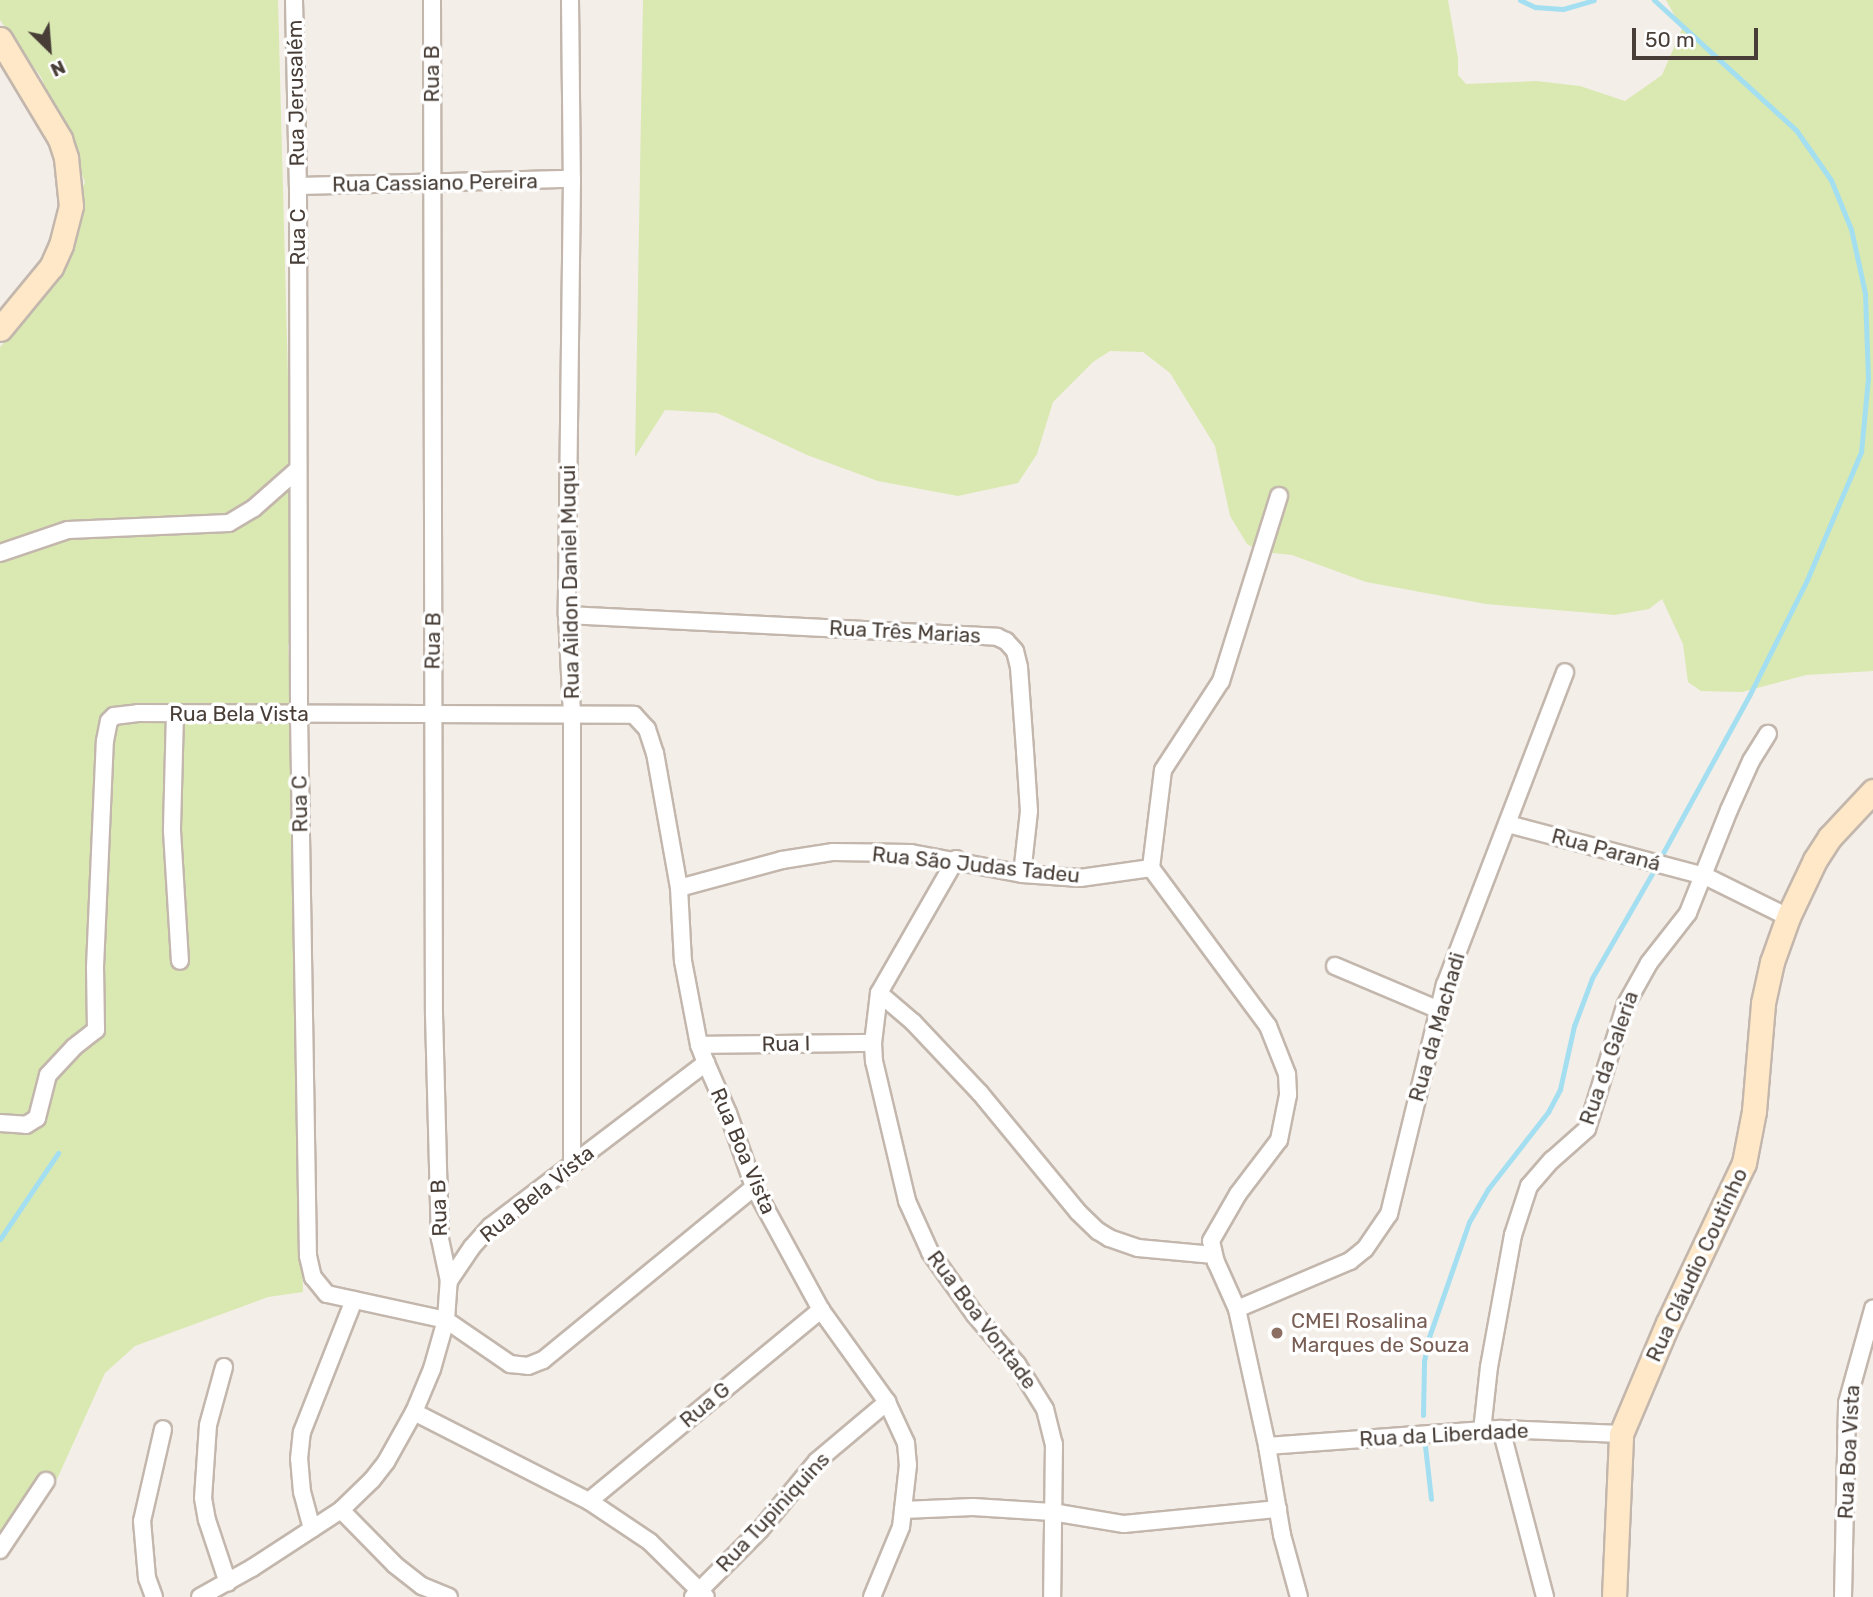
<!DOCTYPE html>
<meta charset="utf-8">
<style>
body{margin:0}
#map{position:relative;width:1873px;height:1597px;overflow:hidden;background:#f4eee8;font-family:Rubik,sans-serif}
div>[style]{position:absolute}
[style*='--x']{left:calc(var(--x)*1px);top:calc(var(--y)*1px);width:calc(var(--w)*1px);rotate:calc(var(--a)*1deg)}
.green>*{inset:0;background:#d9e9b1}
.stream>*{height:5px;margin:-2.5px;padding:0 2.5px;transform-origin:2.5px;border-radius:2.5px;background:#a4dff1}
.roads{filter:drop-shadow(2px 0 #c3b7ad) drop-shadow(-2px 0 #c3b7ad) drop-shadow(0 2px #c3b7ad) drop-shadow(0 -2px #c3b7ad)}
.street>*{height:16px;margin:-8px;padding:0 8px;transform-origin:8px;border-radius:8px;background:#fff}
.secondary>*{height:23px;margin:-11.5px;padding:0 11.5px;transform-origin:11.5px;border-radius:11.5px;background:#ffe8c7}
.dots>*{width:19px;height:19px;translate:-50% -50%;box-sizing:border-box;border:4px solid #fff;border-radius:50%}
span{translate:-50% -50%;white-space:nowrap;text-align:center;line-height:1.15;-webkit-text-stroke:7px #fff;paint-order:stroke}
.street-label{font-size:21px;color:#483e37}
.education-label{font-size:21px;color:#785e54}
.left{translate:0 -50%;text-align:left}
.north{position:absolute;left:14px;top:14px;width:70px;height:70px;-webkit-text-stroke:5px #fff;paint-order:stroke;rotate:155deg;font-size:19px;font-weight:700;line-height:28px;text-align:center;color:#483e37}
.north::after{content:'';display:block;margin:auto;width:24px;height:32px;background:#483e37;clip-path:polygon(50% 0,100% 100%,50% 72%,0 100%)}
.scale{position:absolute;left:1632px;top:28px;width:126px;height:32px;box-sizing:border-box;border:4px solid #483e37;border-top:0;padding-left:9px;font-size:21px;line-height:24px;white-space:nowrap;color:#483e37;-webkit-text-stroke:5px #fff;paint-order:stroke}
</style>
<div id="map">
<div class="green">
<i style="clip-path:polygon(0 0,278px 0,295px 644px,288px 645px,295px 766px,290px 790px,303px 1292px,268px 1297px,135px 1346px,105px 1373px,58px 1477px,21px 1534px,0 1559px,0 347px,53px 285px,67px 220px,85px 182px,41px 77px,0 20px)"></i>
<i style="clip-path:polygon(643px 0,1448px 0,1458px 58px,1458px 75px,1466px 84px,1536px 81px,1580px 86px,1625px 101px,1662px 75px,1682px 29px,1666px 0,1873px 0,1873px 671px,1806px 675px,1742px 692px,1701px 691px,1688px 682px,1683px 644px,1662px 599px,1649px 609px,1615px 615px,1486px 604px,1366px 582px,1292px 555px,1261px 552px,1247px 544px,1230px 516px,1215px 446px,1170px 373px,1143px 352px,1110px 351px,1093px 362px,1053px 402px,1037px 454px,1018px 483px,958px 496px,878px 481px,807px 455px,717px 413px,665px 410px,635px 457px)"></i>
</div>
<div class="stream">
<i style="--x:1520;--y:0;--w:17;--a:25"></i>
<i style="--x:1535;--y:7;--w:28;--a:4"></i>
<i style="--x:1563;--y:9;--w:32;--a:-16"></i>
<i style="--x:1654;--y:0;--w:193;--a:42.5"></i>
<i style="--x:1796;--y:130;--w:61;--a:55"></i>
<i style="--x:1831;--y:180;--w:53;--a:67.8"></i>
<i style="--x:1851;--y:229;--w:66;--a:77.7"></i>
<i style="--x:1865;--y:293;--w:85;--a:88"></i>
<i style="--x:1868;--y:378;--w:74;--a:95.4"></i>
<i style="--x:1861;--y:452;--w:139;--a:112.9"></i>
<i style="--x:1807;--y:580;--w:127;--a:116.6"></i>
<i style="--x:1750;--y:694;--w:183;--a:118.7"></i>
<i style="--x:0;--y:1239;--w:104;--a:-56"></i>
<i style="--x:1423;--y:1415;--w:54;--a:-88.9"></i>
<i style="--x:1424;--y:1361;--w:25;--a:-78"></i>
<i style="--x:1429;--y:1337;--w:122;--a:-70.8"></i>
<i style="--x:1469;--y:1222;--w:38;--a:-60"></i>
<i style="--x:1488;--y:1189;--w:98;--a:-52.1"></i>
<i style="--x:1548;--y:1112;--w:26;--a:-62"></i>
<i style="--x:1560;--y:1089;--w:65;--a:-77.5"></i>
<i style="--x:1574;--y:1026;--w:51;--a:-69.4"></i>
<i style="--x:1592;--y:978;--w:122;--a:-60.1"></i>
<i style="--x:1425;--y:1446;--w:53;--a:83.5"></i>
</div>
<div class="roads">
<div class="street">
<i style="--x:294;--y:0;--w:186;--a:88.8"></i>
<i style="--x:298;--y:186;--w:528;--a:89.89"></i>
<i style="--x:299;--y:714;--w:542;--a:89.05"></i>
<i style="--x:308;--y:1256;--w:22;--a:77"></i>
<i style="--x:313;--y:1277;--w:22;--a:51"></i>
<i style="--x:327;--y:1294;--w:122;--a:12.3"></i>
<i style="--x:446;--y:1320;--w:78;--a:34.5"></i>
<i style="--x:510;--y:1364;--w:18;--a:6"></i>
<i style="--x:528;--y:1366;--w:16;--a:-22"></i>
<i style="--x:543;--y:1360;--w:273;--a:-39.3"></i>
<i style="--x:432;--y:0;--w:1014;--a:89.89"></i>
<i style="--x:434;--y:1014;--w:225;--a:88.5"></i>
<i style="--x:440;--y:1239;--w:43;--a:77.9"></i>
<i style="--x:570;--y:0;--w:179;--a:89.4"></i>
<i style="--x:572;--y:179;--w:436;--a:90.7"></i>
<i style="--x:567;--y:615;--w:99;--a:87.1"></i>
<i style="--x:572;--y:714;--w:451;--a:90"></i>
<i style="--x:298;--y:186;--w:274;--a:-1.5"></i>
<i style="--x:1279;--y:496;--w:194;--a:107.4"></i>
<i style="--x:1221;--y:681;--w:106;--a:123.1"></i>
<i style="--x:1163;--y:770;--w:99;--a:97"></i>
<i style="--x:1151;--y:868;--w:197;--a:53.5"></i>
<i style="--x:1268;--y:1026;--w:52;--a:68.4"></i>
<i style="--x:1287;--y:1074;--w:21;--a:87"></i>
<i style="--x:1288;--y:1095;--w:46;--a:101.3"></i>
<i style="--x:1279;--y:1140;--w:68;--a:127.2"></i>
<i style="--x:1238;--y:1194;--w:54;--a:119.9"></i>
<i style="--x:1211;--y:1241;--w:22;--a:77"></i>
<i style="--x:1216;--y:1262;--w:51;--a:65.9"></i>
<i style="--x:1237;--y:1309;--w:140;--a:77.6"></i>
<i style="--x:1267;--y:1446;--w:90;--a:80.4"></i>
<i style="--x:1282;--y:1535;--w:64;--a:74.7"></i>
<i style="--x:0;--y:553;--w:72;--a:-18.7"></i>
<i style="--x:68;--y:530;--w:161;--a:-2.5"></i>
<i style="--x:229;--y:523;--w:29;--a:-31"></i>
<i style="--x:254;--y:508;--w:57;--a:-41.5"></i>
<i style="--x:567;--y:615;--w:431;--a:2.9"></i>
<i style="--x:997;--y:637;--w:10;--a:24"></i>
<i style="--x:1006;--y:641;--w:13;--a:48"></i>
<i style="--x:1015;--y:651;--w:16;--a:76"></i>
<i style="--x:1019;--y:667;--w:84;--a:85.9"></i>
<i style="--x:1025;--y:751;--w:60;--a:86.2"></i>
<i style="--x:1029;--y:811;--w:63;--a:96.3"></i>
<i style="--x:175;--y:713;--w:118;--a:91.5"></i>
<i style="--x:172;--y:831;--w:130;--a:86.5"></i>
<i style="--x:1508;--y:824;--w:204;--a:14.8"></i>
<i style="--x:1705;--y:876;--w:93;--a:26.3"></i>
<i style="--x:956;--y:859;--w:155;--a:119.9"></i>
<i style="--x:879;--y:993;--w:50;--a:96.8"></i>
<i style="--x:873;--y:1043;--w:18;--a:87"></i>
<i style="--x:874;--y:1061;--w:144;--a:76.7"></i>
<i style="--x:907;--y:1201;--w:56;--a:65.7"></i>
<i style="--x:930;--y:1252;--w:77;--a:54.5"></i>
<i style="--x:975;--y:1315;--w:65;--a:49.4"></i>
<i style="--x:1017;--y:1364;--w:53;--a:58.1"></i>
<i style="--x:1045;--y:1409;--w:36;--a:76"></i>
<i style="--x:1054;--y:1444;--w:153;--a:90.7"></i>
<i style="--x:679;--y:888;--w:107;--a:-15.2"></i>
<i style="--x:782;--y:860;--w:52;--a:-8.9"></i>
<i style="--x:833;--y:852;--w:78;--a:0.7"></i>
<i style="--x:911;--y:853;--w:113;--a:10.7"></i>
<i style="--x:1022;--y:874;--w:58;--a:3.9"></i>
<i style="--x:1080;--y:878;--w:72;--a:-8"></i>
<i style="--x:1335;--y:966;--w:113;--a:22.9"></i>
<i style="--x:879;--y:993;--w:45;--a:40.5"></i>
<i style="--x:913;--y:1022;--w:98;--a:46.7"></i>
<i style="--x:980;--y:1093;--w:154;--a:50.5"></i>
<i style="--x:1078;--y:1212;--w:28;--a:44"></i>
<i style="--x:1098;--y:1231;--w:13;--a:32"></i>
<i style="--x:1109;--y:1238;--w:31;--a:19"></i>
<i style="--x:1138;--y:1248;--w:76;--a:5.3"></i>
<i style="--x:699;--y:1045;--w:174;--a:-0.7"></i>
<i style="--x:0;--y:1123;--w:26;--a:4"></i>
<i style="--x:26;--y:1125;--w:13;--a:-32"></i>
<i style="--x:37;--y:1118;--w:44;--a:-75.7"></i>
<i style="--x:48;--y:1075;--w:38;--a:-47"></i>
<i style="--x:74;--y:1047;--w:28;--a:-38"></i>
<i style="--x:96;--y:1030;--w:63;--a:-90.9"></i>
<i style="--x:95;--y:967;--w:226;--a:-87.5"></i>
<i style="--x:105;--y:741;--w:20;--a:-79"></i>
<i style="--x:109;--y:721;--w:7;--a:-45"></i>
<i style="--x:114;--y:716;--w:24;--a:-7"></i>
<i style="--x:138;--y:713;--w:496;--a:0.2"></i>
<i style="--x:634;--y:715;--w:19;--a:47"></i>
<i style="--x:647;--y:729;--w:25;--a:72"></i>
<i style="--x:655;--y:753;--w:137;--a:79.9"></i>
<i style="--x:679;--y:888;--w:73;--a:86.9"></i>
<i style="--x:683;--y:961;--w:86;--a:79.2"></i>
<i style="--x:699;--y:1045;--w:19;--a:69"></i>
<i style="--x:706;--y:1063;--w:55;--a:66.3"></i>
<i style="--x:728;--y:1113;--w:78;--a:70.6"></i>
<i style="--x:754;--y:1187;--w:140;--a:61.4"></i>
<i style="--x:821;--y:1310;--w:113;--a:54.3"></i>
<i style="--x:887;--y:1402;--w:45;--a:65.1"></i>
<i style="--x:906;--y:1443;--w:22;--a:85"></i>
<i style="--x:908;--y:1465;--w:62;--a:96.4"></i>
<i style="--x:901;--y:1527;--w:76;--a:112.5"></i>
<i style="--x:1237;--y:1309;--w:123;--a:-23"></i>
<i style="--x:1350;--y:1261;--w:19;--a:-39"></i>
<i style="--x:1365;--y:1249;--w:42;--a:-55.6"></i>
<i style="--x:1389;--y:1214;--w:236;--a:-76.3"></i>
<i style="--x:1445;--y:985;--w:335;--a:-69"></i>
<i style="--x:224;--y:1367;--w:60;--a:105.4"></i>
<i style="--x:208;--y:1425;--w:73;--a:93.9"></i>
<i style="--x:203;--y:1498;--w:22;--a:80"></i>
<i style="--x:207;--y:1520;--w:66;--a:71.6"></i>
<i style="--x:414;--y:1412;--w:196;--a:27"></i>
<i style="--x:589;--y:1501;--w:73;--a:33.9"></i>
<i style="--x:650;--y:1542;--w:78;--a:44.5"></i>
<i style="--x:1501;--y:1429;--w:174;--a:75.3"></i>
<i style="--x:1482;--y:1431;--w:64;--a:-83.8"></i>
<i style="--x:1489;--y:1367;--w:134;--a:-79.7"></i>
<i style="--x:1513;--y:1235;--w:52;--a:-71.9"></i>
<i style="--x:1529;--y:1186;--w:35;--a:-49"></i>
<i style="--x:1552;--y:1160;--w:47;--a:-41.5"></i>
<i style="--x:1587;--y:1129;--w:129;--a:-72.8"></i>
<i style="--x:1625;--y:1006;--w:49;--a:-60.8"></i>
<i style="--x:1649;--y:963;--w:63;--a:-52"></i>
<i style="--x:1688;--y:913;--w:111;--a:-68.3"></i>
<i style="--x:1729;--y:810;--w:54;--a:-65.8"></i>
<i style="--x:1751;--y:761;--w:32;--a:-58"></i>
<i style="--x:1267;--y:1446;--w:235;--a:-4.2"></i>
<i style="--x:1501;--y:1429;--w:120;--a:2.4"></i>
<i style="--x:589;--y:1501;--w:301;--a:-39.5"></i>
<i style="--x:341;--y:1510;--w:77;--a:45.5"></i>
<i style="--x:395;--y:1565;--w:34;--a:38"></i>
<i style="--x:422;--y:1586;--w:29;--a:22"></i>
<i style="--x:903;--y:1510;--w:70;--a:-2.5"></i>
<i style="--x:973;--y:1507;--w:79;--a:3.6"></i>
<i style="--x:1052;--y:1512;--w:73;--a:9.5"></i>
<i style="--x:1124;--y:1524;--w:155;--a:-5.6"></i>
<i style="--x:312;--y:1529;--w:38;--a:-105"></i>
<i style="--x:302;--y:1492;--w:33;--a:-95"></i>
<i style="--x:299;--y:1459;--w:27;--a:-84"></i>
<i style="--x:302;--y:1432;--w:142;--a:-68.5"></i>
<i style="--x:0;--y:1550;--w:83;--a:-56.3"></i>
<i style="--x:154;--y:1597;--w:20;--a:-110"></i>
<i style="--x:147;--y:1578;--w:57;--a:-95"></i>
<i style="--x:142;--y:1521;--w:94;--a:-77.1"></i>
<i style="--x:200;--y:1597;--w:60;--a:-29.1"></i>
<i style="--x:252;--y:1568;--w:106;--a:-33.1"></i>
<i style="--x:341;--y:1510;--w:43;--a:-44.1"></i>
<i style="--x:372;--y:1480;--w:23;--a:-52"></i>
<i style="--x:386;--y:1462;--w:57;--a:-60.8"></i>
<i style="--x:414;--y:1412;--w:47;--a:-67.3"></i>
<i style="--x:432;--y:1369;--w:51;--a:-74.1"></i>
<i style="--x:446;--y:1320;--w:39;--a:-86"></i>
<i style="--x:449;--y:1281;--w:41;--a:-55.9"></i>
<i style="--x:472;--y:1247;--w:28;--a:-48"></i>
<i style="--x:491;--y:1226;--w:270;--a:-37.2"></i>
<i style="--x:693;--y:1597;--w:95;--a:-45"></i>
<i style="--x:760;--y:1530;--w:89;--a:-50.4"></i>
<i style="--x:817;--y:1461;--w:92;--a:-40.1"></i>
<i style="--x:1843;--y:1597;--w:194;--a:-88.8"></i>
<i style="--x:1847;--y:1403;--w:98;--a:-74.5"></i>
</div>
<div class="secondary">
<i style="--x:0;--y:39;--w:117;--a:59"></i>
<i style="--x:60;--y:139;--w:20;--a:72"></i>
<i style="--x:66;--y:158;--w:48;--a:84.1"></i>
<i style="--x:71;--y:206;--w:40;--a:104.4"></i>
<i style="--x:61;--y:245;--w:24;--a:114"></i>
<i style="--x:51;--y:267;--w:80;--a:129.4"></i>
<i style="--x:1614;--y:1597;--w:163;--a:-87.5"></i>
<i style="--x:1621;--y:1434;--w:121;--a:-67.1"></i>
<i style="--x:1668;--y:1323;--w:177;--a:-64.6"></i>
<i style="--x:1744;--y:1163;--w:53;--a:-79.1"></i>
<i style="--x:1754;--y:1111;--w:108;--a:-85.2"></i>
<i style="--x:1763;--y:1003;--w:42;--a:-77.6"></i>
<i style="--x:1772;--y:962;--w:48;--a:-70.4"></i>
<i style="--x:1788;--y:917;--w:63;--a:-64.7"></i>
<i style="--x:1815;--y:860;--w:27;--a:-57"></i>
<i style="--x:1830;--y:837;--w:63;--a:-46.9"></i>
</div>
</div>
<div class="dots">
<i style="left:1277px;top:1333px;background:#8d6e63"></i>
</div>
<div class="street-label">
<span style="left:432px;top:74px;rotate:-90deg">Rua B</span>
<span style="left:296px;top:93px;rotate:-91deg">Rua Jerusalém</span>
<span style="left:435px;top:183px;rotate:-1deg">Rua Cassiano Pereira</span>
<span style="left:298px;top:237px;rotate:-90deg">Rua C</span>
<span style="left:570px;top:582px;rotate:-91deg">Rua Aildon Daniel Muqui</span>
<span style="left:905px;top:632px;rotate:3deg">Rua Três Marias</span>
<span style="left:433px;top:641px;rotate:-89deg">Rua B</span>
<span style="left:239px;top:714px">Rua Bela Vista</span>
<span style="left:300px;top:804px;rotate:-91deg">Rua C</span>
<span style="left:1606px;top:850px;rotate:15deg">Rua Paraná</span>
<span style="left:976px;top:865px;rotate:6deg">Rua São Judas Tadeu</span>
<span style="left:1437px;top:1027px;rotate:-74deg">Rua da Machadi</span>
<span style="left:786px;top:1044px;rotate:-1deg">Rua I</span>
<span style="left:1609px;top:1058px;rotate:-71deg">Rua da Galeria</span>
<span style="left:743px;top:1151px;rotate:67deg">Rua Boa Vista</span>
<span style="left:537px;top:1194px;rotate:-39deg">Rua Bela Vista</span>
<span style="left:439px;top:1208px;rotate:-92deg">Rua B</span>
<span style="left:1697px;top:1265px;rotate:-65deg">Rua Cláudio Coutinho</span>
<span style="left:982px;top:1320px;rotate:53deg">Rua Boa Vontade</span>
<span style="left:705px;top:1405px;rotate:-40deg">Rua G</span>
<span style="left:1444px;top:1435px;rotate:-3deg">Rua da Liberdade</span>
<span style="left:1849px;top:1452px;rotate:-87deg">Rua Boa Vista</span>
<span style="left:773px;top:1512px;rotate:-47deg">Rua Tupiniquins</span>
</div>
<div class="education-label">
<span class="left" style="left:1291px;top:1333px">CMEI Rosalina<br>Marques de Souza</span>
</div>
<div class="north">N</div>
<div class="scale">50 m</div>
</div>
